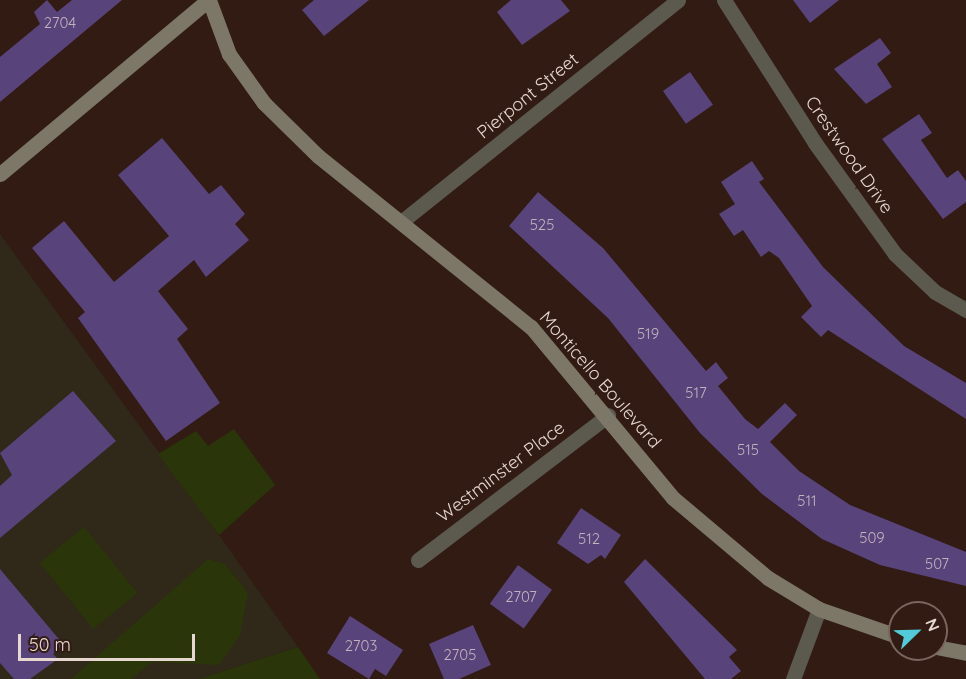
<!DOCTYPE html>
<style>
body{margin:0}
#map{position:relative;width:966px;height:679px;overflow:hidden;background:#311b13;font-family:Quicksand,sans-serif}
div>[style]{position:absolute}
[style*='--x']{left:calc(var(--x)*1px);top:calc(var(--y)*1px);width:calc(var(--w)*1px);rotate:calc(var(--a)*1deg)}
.education>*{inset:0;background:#302818}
.green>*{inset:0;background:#2a360a;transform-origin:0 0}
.building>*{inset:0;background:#58437b;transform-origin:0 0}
.street>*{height:15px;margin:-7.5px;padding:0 7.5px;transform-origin:7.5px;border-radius:7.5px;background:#5c594e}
.secondary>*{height:15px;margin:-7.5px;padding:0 7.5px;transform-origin:7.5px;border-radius:7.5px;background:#7d7767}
span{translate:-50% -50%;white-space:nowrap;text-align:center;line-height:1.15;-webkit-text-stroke:6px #311b13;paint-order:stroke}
.number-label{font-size:15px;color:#c3b2bc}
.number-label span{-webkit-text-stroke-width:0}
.street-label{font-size:18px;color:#e7d7d1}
.north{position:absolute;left:888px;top:601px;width:60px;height:60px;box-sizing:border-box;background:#311b13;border:2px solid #7a665f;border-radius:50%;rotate:67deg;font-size:16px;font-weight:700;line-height:24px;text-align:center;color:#e7d7d1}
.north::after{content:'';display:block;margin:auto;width:21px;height:27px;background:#52cbd9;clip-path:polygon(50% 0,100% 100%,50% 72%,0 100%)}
.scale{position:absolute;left:18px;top:634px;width:177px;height:27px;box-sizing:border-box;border:3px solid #e7d7d1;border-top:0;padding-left:8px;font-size:18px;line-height:21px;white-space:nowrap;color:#e7d7d1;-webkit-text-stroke:4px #311b13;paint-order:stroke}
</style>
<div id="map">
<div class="education">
<i style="clip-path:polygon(0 234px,219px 535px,298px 647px,199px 679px,0 679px)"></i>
</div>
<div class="green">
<i style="clip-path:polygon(234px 429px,275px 485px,219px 535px,158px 454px,196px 431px,208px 446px)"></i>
<i style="left:84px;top:527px;width:85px;height:57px;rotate:51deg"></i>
<i style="clip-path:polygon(208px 559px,225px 564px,248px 593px,240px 635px,219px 665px,152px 662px,131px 679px,71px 679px)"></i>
<i style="clip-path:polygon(298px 647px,320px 679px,199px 679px)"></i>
</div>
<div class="building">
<i style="clip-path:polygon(47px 0,57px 12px,72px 0,122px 0,0 102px,0 57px,40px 24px,34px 12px)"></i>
<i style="clip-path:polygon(314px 0,369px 0,324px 36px,302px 10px)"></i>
<i style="clip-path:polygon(511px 0,561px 0,570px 11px,522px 45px,497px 12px)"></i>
<i style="clip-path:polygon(793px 0,839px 0,810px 23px)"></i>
<i style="clip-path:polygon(880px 38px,891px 53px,877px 64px,892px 87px,866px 104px,834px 69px)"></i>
<i style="left:690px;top:72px;width:40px;height:33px;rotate:55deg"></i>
<i style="clip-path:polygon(919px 114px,932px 133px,921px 140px,947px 178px,958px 170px,966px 181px,966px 202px,943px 219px,882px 139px)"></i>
<i style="clip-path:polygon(162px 138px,209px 194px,221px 185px,245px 214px,235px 224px,249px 240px,206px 277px,194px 260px,158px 291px,188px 329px,177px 339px,220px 403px,166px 441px,78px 318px,85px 312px,32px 248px,64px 221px,114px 282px,169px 236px,118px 175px)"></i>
<i style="clip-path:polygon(752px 161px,764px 179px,759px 182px,823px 267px,904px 346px,966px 383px,966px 419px,828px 330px,821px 337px,801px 317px,812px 306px,779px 258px,769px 251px,761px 257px,743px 230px,734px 236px,719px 214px,735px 204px,721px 182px)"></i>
<i style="clip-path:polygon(538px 192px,603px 248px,706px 371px,716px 362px,728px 378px,718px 386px,745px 419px,758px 429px,785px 403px,797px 415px,770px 442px,799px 471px,850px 505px,966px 552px,966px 586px,880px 565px,822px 539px,762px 494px,700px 433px,608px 318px,509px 226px)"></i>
<i style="clip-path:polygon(73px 391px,116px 441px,0 538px,0 486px,12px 475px,0 453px)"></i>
<i style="clip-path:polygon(581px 508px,621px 535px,605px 559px,601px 555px,588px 564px,557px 543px)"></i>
<i style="clip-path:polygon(645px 559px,737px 650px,729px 657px,741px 671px,731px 679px,705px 679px,624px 582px)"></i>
<i style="left:518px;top:565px;width:42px;height:48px;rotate:36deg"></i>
<i style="clip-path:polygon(0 569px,63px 644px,53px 654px,58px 659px,30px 679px,14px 679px,0 663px)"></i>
<i style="clip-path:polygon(350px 616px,403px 650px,386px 676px,375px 669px,369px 679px,327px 653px)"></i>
<i style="clip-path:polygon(473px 625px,491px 665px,459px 679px,444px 679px,429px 644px)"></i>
</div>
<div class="street">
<i style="--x:724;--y:0;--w:169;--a:57.5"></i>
<i style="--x:815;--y:143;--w:137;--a:54.2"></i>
<i style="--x:895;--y:254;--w:55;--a:43.5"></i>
<i style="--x:935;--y:292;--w:36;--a:30"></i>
<i style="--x:401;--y:222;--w:355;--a:-38.7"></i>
<i style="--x:418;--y:560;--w:239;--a:-37.3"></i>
<i style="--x:793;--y:679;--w:75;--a:-69.6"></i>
</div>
<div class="secondary">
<i style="--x:209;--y:0;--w:58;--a:69.7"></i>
<i style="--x:229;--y:54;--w:60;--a:54.5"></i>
<i style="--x:264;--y:103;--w:76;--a:44.5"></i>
<i style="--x:318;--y:156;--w:273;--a:38.8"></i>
<i style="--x:531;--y:327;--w:222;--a:50.3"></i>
<i style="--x:673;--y:498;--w:124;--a:40.1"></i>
<i style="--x:768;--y:578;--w:60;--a:31.3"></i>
<i style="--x:819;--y:609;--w:86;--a:19.1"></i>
<i style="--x:0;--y:174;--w:271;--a:-39.9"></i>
<i style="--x:936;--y:647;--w:31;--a:11"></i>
</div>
<div class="number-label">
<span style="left:60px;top:23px">2704</span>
<span style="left:542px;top:225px">525</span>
<span style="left:648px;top:334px">519</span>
<span style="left:696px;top:393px">517</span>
<span style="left:748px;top:450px">515</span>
<span style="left:807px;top:501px">511</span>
<span style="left:872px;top:538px">509</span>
<span style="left:589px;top:539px">512</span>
<span style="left:937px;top:564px">507</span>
<span style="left:521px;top:597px">2707</span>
<span style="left:361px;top:646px">2703</span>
<span style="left:460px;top:655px">2705</span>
</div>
<div class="street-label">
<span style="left:528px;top:96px;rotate:-39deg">Pierpont Street</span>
<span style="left:849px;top:155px;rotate:55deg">Crestwood Drive</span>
<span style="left:600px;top:380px;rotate:49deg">Monticello Boulevard</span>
<span style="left:501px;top:472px;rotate:-37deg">Westminster Place</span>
</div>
<div class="north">N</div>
<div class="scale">50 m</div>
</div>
